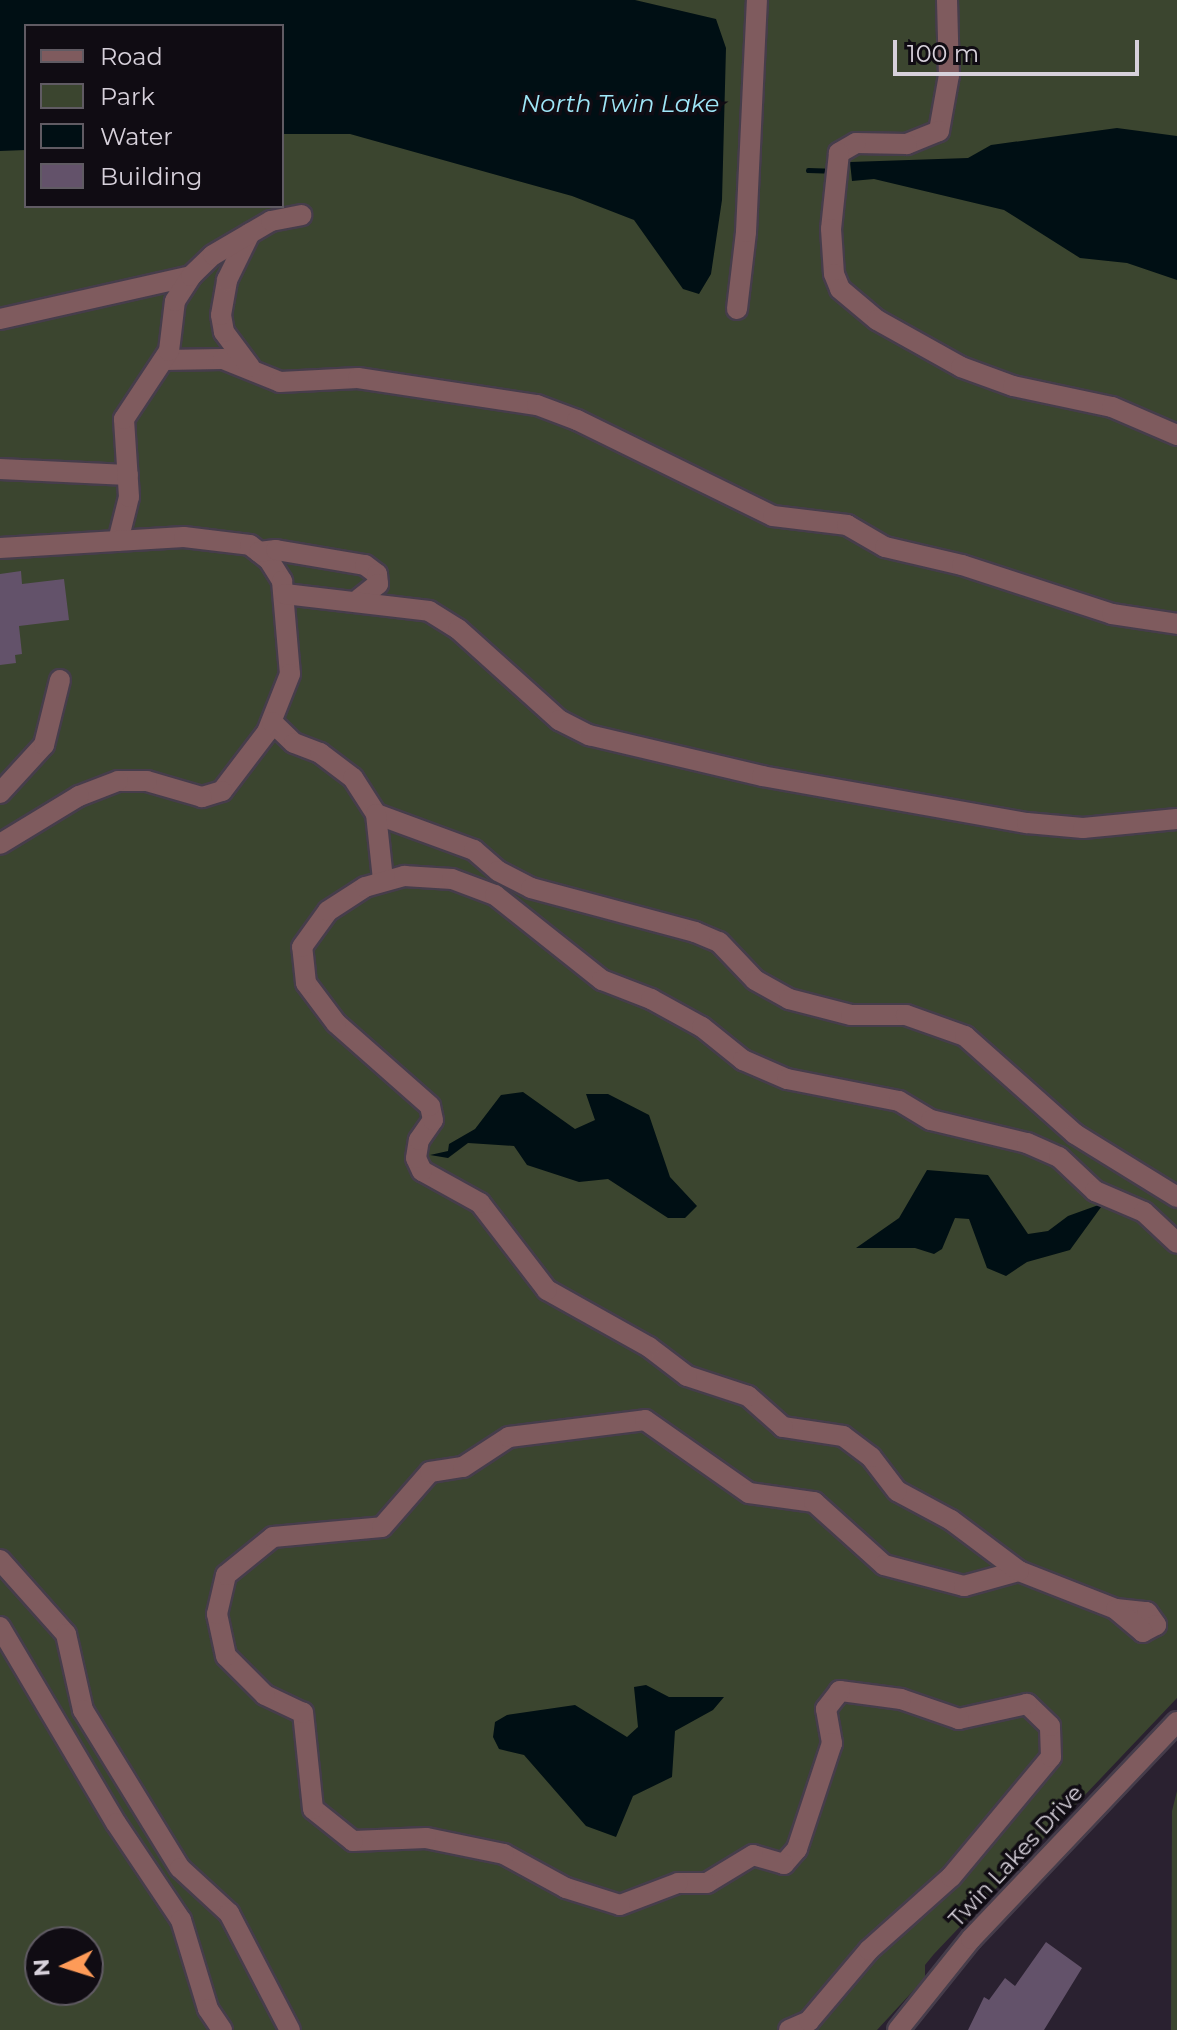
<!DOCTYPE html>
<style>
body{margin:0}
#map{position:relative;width:1177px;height:2030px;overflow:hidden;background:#2a2130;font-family:Montserrat,sans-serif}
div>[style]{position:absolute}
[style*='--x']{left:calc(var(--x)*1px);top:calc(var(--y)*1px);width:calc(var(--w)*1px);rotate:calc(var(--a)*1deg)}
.green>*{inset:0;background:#3b452f}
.water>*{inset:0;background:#000f14}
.stream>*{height:5px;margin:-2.5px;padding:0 2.5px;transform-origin:2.5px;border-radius:2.5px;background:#000f14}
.building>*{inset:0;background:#63526a}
.roads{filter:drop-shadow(2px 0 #463d4b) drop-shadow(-2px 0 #463d4b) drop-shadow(0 2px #463d4b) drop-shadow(0 -2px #463d4b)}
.minor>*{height:20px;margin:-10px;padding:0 10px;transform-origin:10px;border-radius:10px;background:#7f5b5e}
span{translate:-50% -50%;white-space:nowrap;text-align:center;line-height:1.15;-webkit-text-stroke:7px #100c13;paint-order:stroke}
.street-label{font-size:22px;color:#d7d1db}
.water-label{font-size:24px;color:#9fe7f8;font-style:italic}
.legend{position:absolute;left:24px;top:24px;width:260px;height:184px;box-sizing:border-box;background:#100c13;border:2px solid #605b63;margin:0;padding:10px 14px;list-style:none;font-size:24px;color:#d7d1db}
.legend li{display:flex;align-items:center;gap:16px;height:40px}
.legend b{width:40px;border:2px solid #605b63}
.north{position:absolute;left:24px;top:1926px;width:80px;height:80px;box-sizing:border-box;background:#100c13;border:2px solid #605b63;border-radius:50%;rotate:266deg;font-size:22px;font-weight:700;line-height:32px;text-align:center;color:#d7d1db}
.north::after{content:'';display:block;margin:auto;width:28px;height:36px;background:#fe9b58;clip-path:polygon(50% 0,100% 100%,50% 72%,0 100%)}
.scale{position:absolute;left:893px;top:40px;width:246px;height:36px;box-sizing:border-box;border:4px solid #d7d1db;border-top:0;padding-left:10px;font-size:24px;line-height:28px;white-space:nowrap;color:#d7d1db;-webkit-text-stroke:6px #100c13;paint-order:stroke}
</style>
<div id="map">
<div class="green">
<i style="clip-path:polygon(evenodd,0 0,1177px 0,1177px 1698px,934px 1954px,925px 1965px,925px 1978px,877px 2030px,0 2030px,0 0,26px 26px,282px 26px,282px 206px,26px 206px,26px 26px,0 0,40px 1942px,88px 1942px,88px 1990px,40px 1990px,40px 1942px)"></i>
<i style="clip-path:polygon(1177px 1791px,1177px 2030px,1171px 2030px,1172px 1811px)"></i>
</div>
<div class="water">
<i style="clip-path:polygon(0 0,635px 0,716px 19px,726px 48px,722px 200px,711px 274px,699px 294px,683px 289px,634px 220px,572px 196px,350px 134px,282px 134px,282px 26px,26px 26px,26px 150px,0 151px)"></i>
<i style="clip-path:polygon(1117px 128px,1177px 136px,1177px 280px,1127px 263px,1080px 258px,1004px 210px,874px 179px,852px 181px,850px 162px,968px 158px,991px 145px)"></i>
<i style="clip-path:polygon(523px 1092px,575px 1129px,595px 1120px,586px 1094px,608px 1094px,649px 1115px,670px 1177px,697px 1206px,685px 1218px,668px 1218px,608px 1179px,579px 1182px,527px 1165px,514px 1146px,468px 1143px,448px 1158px,430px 1155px,448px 1151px,449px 1144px,475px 1129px,501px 1095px)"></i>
<i style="clip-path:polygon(927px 1170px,988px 1175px,1028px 1234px,1048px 1231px,1068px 1216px,1104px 1203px,1070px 1250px,1027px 1262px,1006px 1276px,987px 1268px,969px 1219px,955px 1218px,942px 1249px,934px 1254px,915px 1248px,856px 1248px,899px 1218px)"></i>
<i style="clip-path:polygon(646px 1685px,669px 1697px,724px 1697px,713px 1710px,675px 1731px,672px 1777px,633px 1796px,616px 1837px,586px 1826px,524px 1755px,499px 1749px,493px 1737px,495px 1722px,507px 1715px,575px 1705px,627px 1737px,638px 1727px,634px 1687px)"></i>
</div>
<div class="stream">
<i style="--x:808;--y:170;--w:23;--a:2"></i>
</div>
<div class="building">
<i style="clip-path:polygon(21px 571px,22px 584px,64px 579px,69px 620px,19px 626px,22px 654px,15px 655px,16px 663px,0 665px,0 574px)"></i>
<i style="clip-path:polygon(1046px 1942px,1082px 1968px,1044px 2030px,968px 2030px,984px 1997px,989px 2000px,1005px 1978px,1015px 1986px)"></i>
</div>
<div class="roads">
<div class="minor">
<i style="--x:947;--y:0;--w:75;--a:88.5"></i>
<i style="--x:949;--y:75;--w:57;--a:100.1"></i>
<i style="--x:939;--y:131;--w:35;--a:158"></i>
<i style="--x:907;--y:144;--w:51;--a:-178.9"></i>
<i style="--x:856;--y:143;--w:20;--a:150"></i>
<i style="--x:839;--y:153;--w:76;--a:96"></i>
<i style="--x:831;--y:229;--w:45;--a:86.2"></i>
<i style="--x:834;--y:274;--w:16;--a:68"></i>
<i style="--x:840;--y:289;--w:48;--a:40"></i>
<i style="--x:877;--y:320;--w:96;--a:29.2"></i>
<i style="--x:961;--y:367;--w:55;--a:20.1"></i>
<i style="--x:1013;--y:386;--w:101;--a:12"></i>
<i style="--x:1112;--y:407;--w:71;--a:23.3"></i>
<i style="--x:737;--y:309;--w:78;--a:-83.3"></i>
<i style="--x:746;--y:232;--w:232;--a:-87.3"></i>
<i style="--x:0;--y:319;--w:196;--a:-12.7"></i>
<i style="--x:164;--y:360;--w:59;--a:-1"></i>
<i style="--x:223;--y:359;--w:61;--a:22"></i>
<i style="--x:280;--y:382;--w:78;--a:-2.9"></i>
<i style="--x:358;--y:378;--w:181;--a:8.6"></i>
<i style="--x:537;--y:405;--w:43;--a:20.6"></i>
<i style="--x:577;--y:420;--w:218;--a:26.1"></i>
<i style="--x:773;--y:516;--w:75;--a:6.9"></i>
<i style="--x:847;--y:525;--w:44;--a:30.1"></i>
<i style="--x:885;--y:547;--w:79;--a:13.2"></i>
<i style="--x:962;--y:565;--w:158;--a:18.1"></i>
<i style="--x:1112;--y:614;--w:66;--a:8.7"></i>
<i style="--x:250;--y:367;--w:44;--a:-126.6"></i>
<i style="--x:224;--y:332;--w:17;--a:-100"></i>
<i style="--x:221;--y:315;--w:36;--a:-80"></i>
<i style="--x:227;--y:280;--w:52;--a:-63.9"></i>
<i style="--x:0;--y:469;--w:128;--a:2.7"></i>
<i style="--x:118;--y:541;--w:45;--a:-76"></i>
<i style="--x:129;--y:497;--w:78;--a:-93.7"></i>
<i style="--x:124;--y:419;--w:82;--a:-56.5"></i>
<i style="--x:169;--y:351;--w:50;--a:-83.2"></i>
<i style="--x:175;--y:301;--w:30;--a:-57"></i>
<i style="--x:191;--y:276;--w:30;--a:-44"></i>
<i style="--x:213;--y:255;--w:67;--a:-30.4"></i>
<i style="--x:271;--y:221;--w:31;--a:-11"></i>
<i style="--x:0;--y:548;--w:184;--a:-3.4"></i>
<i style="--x:184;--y:537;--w:66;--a:6.9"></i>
<i style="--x:250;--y:545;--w:24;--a:38"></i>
<i style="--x:269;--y:560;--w:25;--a:58"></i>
<i style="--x:282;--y:581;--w:93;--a:85.1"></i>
<i style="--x:290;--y:674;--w:62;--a:111.6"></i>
<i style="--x:267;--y:732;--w:74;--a:127.3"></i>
<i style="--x:222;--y:791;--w:21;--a:163"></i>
<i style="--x:202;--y:797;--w:57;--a:-163.8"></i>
<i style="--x:147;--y:781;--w:29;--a:180"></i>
<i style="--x:118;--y:781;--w:42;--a:159"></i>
<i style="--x:79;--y:796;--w:92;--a:148.7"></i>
<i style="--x:259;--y:552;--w:17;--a:-7"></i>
<i style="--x:276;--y:550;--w:90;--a:9.6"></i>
<i style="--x:365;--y:565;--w:15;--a:37"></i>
<i style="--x:377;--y:574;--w:10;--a:84"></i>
<i style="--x:378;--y:584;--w:24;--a:142"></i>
<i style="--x:285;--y:594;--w:145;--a:6.7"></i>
<i style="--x:429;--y:611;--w:34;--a:32"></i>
<i style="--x:458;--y:629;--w:136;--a:42"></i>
<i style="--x:559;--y:720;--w:34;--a:27"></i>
<i style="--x:589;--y:735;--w:178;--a:13.3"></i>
<i style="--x:762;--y:776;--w:269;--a:10.1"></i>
<i style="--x:1027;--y:823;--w:56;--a:5.1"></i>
<i style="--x:1083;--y:828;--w:94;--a:-5.5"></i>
<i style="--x:272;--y:722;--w:30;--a:44"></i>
<i style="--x:294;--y:743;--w:28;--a:21"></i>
<i style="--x:320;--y:753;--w:41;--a:37.1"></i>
<i style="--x:353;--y:778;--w:43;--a:57.4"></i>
<i style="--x:376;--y:814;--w:104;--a:20.2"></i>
<i style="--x:474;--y:850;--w:32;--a:41"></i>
<i style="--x:498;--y:871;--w:37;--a:27"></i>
<i style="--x:531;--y:888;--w:170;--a:15"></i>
<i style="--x:695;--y:932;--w:26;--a:23"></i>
<i style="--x:719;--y:942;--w:52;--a:46.5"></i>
<i style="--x:755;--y:980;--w:39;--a:29"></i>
<i style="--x:789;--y:999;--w:64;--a:14.5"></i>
<i style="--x:851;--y:1015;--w:55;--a:0"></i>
<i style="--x:906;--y:1015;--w:63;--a:19.6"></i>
<i style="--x:965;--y:1036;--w:147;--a:41.7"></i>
<i style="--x:1075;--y:1134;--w:120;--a:31.7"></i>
<i style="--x:0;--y:793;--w:65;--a:-47.5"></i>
<i style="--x:44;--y:745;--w:67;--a:-76.2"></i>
<i style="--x:376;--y:814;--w:66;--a:83.9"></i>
<i style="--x:0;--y:1560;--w:99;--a:48.3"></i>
<i style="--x:66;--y:1634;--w:78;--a:77.4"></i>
<i style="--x:83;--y:1710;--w:185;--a:58.5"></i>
<i style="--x:180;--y:1868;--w:67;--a:42.6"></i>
<i style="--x:229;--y:1913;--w:132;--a:62.5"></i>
<i style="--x:1019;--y:1571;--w:104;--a:21.4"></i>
<i style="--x:1116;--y:1609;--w:31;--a:6"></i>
<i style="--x:1147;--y:1612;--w:16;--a:55"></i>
<i style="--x:1156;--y:1625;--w:15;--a:152"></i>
<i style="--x:1143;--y:1632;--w:35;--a:-140"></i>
<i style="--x:0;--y:1627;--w:228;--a:59.4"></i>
<i style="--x:116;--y:1823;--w:117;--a:56.2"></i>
<i style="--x:181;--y:1920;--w:93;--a:73.1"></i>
<i style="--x:208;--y:2009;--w:25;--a:56"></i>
<i style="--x:789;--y:2030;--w:22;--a:-24"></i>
<i style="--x:809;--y:2021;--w:93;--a:-49.8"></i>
<i style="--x:869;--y:1950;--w:110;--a:-41.7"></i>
<i style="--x:951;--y:1877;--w:156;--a:-50.2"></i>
<i style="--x:1051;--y:1757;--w:31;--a:-92"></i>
<i style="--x:1050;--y:1726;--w:32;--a:-136"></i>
<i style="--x:1027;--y:1704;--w:70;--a:167.6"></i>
<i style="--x:959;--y:1719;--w:61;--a:-161"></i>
<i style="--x:901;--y:1699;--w:62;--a:-172.5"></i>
<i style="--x:840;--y:1691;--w:23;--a:128"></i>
<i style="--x:826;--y:1709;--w:35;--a:80"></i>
<i style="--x:832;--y:1743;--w:112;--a:108.3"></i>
<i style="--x:797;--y:1849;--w:20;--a:131"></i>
<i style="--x:784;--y:1864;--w:32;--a:-164"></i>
<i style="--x:753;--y:1855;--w:54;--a:148.7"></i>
<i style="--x:707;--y:1883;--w:29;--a:180"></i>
<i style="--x:678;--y:1883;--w:62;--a:159.2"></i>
<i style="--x:620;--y:1905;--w:57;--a:-162.5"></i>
<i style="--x:566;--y:1888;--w:71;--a:-151.3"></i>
<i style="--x:504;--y:1854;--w:80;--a:-168.4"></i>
<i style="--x:426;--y:1838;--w:73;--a:177.6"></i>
<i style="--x:353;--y:1841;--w:51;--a:-141.3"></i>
<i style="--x:313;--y:1809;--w:97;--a:-95.9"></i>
<i style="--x:303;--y:1713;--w:42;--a:-154.7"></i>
<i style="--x:265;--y:1695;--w:55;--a:-135"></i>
<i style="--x:226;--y:1656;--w:43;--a:-102.1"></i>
<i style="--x:217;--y:1614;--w:40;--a:-77"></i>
<i style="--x:226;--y:1575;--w:60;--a:-39"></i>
<i style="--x:273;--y:1537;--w:109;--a:-5.2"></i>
<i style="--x:382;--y:1527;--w:73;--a:-48.9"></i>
<i style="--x:430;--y:1472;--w:33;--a:-9"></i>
<i style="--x:463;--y:1467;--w:55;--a:-33.1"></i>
<i style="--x:509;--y:1437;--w:137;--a:-7.1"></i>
<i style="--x:645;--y:1420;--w:127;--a:35.1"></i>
<i style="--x:749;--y:1493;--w:66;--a:7.9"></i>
<i style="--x:814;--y:1502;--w:94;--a:42"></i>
<i style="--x:884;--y:1565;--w:83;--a:14.7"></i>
<i style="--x:964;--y:1586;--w:57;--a:-15.3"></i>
<i style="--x:1019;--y:1571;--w:85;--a:-143.1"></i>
<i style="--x:951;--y:1520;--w:61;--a:-151.8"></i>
<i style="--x:897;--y:1491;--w:43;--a:-127.4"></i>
<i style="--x:871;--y:1457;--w:35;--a:-143"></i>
<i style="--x:843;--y:1436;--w:61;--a:-171.5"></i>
<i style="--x:783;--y:1427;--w:47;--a:-138.5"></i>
<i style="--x:748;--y:1396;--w:64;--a:-161.8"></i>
<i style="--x:687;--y:1376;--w:48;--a:-142.7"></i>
<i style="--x:649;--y:1347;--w:117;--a:-150.8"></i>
<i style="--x:547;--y:1290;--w:110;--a:-127.6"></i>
<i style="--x:480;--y:1203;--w:66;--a:-151.1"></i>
<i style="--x:422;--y:1171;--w:14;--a:-115"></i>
<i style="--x:416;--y:1158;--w:18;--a:-81"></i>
<i style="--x:419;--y:1140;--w:24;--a:-55"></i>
<i style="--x:433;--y:1120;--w:14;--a:-102"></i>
<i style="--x:430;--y:1106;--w:125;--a:-138.6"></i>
<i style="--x:336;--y:1023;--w:50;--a:-126.9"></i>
<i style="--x:306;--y:983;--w:36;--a:-96"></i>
<i style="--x:302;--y:947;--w:44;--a:-54.2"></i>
<i style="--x:328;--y:911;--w:44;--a:-33"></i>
<i style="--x:365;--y:887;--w:41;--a:-15.8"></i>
<i style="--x:404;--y:876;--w:48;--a:3.6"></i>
<i style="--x:452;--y:879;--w:46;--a:20.4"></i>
<i style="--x:495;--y:895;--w:137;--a:38.5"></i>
<i style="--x:602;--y:980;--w:53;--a:21.2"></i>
<i style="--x:651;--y:999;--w:58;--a:28.8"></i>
<i style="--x:702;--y:1027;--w:53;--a:38.8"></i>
<i style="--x:743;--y:1060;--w:48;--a:23.4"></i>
<i style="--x:787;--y:1079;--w:114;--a:11.1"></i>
<i style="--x:899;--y:1101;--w:37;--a:31"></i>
<i style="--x:931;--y:1120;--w:99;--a:13.5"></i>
<i style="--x:1027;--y:1143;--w:35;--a:24"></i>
<i style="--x:1059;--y:1157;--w:50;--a:43.4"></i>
<i style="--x:1095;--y:1191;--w:53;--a:23.2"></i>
<i style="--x:1144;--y:1212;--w:45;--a:43.2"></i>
<i style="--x:898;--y:2030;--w:117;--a:-51.3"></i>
<i style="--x:971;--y:1939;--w:299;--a:-46.5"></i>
</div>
</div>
<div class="street-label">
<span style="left:1016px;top:1856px;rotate:-47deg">Twin Lakes Drive</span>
</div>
<div class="water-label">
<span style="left:620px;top:104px">North Twin Lake</span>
</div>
<ul class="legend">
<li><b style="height:10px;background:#7f5b5e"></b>Road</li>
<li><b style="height:22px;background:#3b452f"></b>Park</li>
<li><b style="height:22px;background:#000f14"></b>Water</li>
<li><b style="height:22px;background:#63526a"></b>Building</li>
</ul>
<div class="north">N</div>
<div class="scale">100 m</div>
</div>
